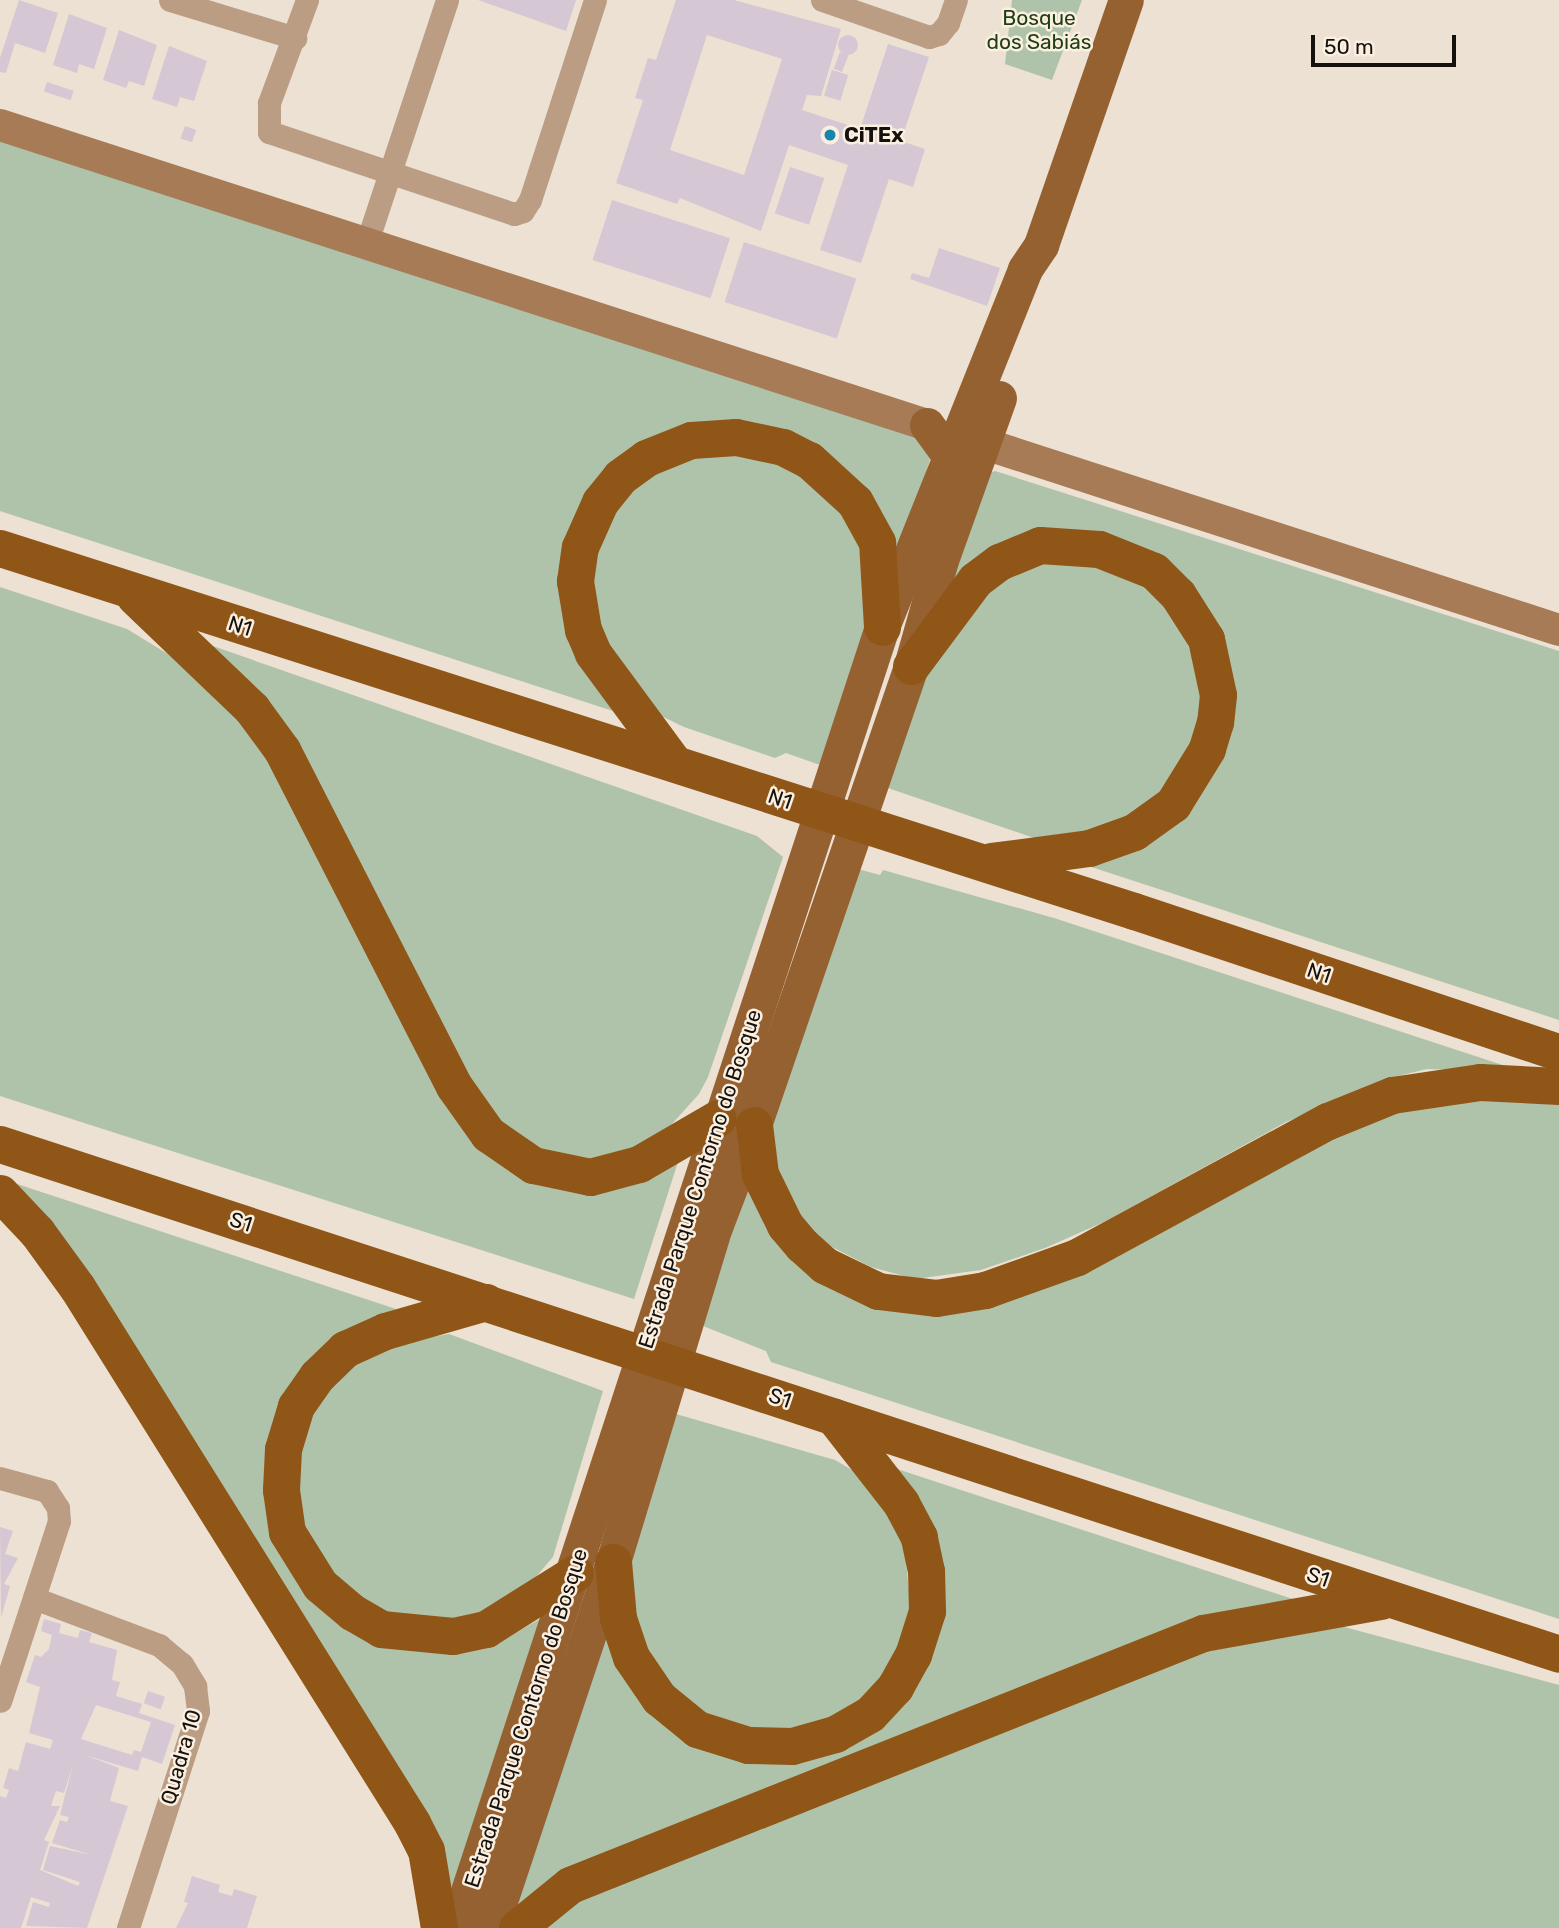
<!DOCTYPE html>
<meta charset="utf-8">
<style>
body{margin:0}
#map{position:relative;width:1559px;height:1928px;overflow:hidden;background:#ece1d3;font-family:Rubik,sans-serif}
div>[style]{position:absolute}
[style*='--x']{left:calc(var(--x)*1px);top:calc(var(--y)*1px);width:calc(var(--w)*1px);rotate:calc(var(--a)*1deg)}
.green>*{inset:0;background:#afc2aa}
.building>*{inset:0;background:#d5c8d4;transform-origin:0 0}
.round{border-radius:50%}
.minor>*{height:23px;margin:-11.5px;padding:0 11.5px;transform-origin:11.5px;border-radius:11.5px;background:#bb9d84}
.secondary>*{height:32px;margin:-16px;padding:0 16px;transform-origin:16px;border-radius:16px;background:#a67b55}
.primary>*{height:35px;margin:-17.5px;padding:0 17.5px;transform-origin:17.5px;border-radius:17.5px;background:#966130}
.trunk>*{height:37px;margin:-18.5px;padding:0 18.5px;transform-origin:18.5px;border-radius:18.5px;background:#8f5618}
.dots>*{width:19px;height:19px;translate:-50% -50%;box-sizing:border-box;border:4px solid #faefe0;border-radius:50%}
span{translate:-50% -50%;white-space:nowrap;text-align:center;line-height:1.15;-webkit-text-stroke:5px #faefe0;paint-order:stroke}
.park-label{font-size:21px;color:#1d3e12}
.poi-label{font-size:21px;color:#15110c;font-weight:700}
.left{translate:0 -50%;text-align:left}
.street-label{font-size:21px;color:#15110c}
.scale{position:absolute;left:1311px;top:35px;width:145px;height:32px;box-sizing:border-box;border:4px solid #15110c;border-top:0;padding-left:9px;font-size:21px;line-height:24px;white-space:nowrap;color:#15110c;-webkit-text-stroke:5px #faefe0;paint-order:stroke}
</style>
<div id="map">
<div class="green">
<i style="clip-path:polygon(1012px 0,1082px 0,1052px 80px,1005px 64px)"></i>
<i style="clip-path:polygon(0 141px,923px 439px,933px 450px,890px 584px,820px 453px,673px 434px,569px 542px,619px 713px,0 511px)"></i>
<i style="clip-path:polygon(693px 452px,776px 457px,814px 476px,857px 528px,868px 627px,820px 765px,786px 753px,775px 758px,684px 727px,647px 709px,584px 612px,598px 526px,637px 479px)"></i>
<i style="clip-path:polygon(995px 471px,1559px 651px,1559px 1020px,1076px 862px,1196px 791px,1218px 646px,1085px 536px,943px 589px,987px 474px)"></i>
<i style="clip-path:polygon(1075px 559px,1151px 589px,1180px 623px,1200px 677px,1201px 718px,1188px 765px,1130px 825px,1034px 838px,885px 787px,917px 689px,979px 588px,1026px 562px)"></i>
<i style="clip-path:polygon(0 587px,127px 629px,207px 678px,260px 734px,517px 1172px,567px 1191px,627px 1186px,686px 1137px,634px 1299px,0 1096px)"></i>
<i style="clip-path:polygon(187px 637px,757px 836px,783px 857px,708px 1077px,699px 1094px,671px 1125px,634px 1148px,596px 1158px,572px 1158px,538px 1150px,487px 1114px,348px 863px)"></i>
<i style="clip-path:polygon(850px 867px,880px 875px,883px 870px,1054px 918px,1524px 1072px,1427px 1069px,1398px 1076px,1286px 1122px,1106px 1221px,1045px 1248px,981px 1270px,915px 1279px,871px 1267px,832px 1247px,808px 1229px,777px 1180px,771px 1126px)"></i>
<i style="clip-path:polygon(1407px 1096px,1559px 1103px,1559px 1619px,771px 1362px,766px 1351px,693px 1322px,750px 1171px,785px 1238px,947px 1300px)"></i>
<i style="clip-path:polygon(2px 1179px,396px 1309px,335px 1335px,271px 1538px,306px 1597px,341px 1627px,492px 1646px,540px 1619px,451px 1904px)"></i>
<i style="clip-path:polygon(449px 1334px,603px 1391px,553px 1557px,523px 1592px,481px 1616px,452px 1621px,386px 1615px,331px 1576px,301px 1527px,295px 1489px,298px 1452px,309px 1412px,354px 1361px,390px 1344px)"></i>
<i style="clip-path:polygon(676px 1414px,835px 1460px,864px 1477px,904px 1543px,911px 1609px,899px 1649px,882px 1678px,860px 1702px,828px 1719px,790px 1730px,751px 1729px,705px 1714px,671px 1688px,646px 1650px,634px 1615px,629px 1560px)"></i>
<i style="clip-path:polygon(888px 1466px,1299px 1601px,503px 1928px,604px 1610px,640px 1688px,802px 1750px,926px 1646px)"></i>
<i style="clip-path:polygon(1337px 1625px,1559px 1685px,1559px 1928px,532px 1928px,549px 1913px,1207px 1643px)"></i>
</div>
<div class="building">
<i style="clip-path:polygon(19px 0,58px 13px,45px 53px,15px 43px,6px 73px,0 72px,0 58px)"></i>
<i style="clip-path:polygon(478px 0,576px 0,566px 31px)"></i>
<i style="clip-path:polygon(evenodd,676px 0,734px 0,841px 29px,821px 96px,807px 95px,802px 110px,860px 129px,888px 44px,929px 57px,901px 141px,925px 149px,913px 187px,889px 179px,861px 263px,820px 250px,848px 165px,789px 145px,761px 231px,680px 198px,677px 204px,616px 183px,643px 100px,635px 98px,648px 58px,656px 60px,676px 0,707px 35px,782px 59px,744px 175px,670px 150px,707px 35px)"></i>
<i style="clip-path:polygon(69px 14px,107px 28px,94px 69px,79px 64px,77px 73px,53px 65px)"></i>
<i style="clip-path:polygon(119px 30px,157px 45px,144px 86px,129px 81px,126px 88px,103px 80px)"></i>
<i class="round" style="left:838px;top:35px;width:20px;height:20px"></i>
<i style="clip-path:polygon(169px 46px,207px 61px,194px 101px,180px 97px,177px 107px,152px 99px)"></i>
<i style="left:840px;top:52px;width:9px;height:18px;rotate:21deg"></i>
<i style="left:832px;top:70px;width:17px;height:27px;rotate:17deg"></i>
<i style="left:47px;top:82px;width:28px;height:10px;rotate:18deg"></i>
<i style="left:185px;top:126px;width:12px;height:13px;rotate:20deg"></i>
<i style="left:790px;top:167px;width:36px;height:49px;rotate:18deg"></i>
<i style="left:612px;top:200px;width:124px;height:63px;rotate:18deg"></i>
<i style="left:744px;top:242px;width:118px;height:63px;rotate:18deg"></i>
<i style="clip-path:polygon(939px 248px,1000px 268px,987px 306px,910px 279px,912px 273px,929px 278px)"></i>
<i style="clip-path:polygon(0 1527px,13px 1531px,5px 1554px,18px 1558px,4px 1584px,10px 1586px,1px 1618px)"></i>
<i style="clip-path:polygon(evenodd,44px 1619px,61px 1624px,59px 1633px,78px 1638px,80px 1630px,92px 1633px,89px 1642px,117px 1650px,112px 1680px,120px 1682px,116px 1696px,142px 1704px,139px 1713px,175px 1725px,162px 1764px,142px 1757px,138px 1771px,85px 1755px,119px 1768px,110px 1801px,128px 1806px,87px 1928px,26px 1926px,33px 1902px,49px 1907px,50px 1903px,31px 1897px,21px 1928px,0 1928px,0 1796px,6px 1798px,9px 1790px,3px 1788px,9px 1768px,18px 1771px,26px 1742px,50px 1749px,53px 1740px,29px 1733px,40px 1687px,26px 1682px,35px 1655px,41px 1657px,49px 1649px,52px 1635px,41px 1631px,44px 1619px,96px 1705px,151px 1722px,141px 1752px,134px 1750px,132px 1755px,81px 1739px,77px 1748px,96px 1705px,44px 1619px,73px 1765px,60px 1815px,69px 1817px,67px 1822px,60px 1820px,52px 1843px,92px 1855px,50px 1846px,43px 1870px,80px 1882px,78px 1886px,40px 1870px,49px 1842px,44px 1840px,60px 1806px,51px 1806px,56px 1791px,64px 1793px,73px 1765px)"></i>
<i style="left:148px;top:1691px;width:18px;height:13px;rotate:19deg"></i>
<i style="clip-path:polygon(192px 1876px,220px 1885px,218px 1892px,232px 1896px,234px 1889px,257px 1896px,247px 1928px,176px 1928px,188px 1903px,184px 1902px)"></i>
</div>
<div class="minor">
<i style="--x:170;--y:0;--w:131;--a:16.9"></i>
<i style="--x:307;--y:0;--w:110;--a:110.3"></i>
<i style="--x:269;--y:103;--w:29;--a:90"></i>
<i style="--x:269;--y:132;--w:258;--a:18.5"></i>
<i style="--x:514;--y:214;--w:9;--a:-18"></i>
<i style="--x:523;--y:211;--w:13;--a:-58"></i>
<i style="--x:530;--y:200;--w:210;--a:-72"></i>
<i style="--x:822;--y:0;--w:113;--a:19.1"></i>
<i style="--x:929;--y:37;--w:10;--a:-17"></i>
<i style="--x:939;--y:34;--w:14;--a:-51"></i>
<i style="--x:948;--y:23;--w:24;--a:-71"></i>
<i style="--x:366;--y:245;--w:258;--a:-71.7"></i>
<i style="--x:0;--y:1478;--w:49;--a:15.5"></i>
<i style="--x:47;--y:1491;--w:20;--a:57"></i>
<i style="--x:58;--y:1508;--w:13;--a:86"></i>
<i style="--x:59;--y:1521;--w:189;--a:108.1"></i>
<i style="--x:34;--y:1598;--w:134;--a:20.6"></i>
<i style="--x:159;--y:1645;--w:30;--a:40"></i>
<i style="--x:182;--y:1664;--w:26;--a:59"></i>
<i style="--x:195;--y:1686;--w:25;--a:83"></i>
<i style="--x:198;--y:1711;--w:228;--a:107.9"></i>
</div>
<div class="secondary">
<i style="--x:0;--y:125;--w:974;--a:17.93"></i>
<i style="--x:985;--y:444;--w:603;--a:17.95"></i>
</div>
<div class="primary">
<i style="--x:927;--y:425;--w:39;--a:54"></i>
<i style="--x:456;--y:1928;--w:1369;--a:-71.87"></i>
<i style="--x:882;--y:627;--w:386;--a:-68.2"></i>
<i style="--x:1025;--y:269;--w:29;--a:-56"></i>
<i style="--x:1041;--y:245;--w:259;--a:-70.9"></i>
<i style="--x:491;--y:1928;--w:386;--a:-71.6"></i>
<i style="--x:613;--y:1562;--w:350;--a:-73.1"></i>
<i style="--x:715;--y:1227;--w:109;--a:-69.1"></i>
<i style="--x:754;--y:1125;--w:485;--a:-71.1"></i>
<i style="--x:911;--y:666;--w:110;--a:-74.2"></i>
<i style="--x:941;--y:560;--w:172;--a:-70.3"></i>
</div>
<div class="trunk">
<i style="--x:0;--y:548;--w:1191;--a:17.75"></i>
<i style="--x:1134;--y:911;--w:448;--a:18.4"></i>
<i style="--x:135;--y:597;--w:162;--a:43.7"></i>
<i style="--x:252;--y:709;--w:51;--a:53.8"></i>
<i style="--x:282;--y:750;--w:377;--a:62.9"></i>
<i style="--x:454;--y:1086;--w:59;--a:54.7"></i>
<i style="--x:488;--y:1134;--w:55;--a:34.6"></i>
<i style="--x:533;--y:1165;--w:58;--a:11.9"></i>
<i style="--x:590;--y:1177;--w:51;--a:-14.9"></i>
<i style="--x:639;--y:1164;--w:91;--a:-30.2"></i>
<i style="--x:911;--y:666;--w:107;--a:-53.3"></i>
<i style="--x:975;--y:580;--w:30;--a:-37"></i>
<i style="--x:999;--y:562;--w:44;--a:-22.5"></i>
<i style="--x:1040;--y:545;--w:59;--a:3.9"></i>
<i style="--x:1099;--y:549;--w:59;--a:21.8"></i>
<i style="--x:1154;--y:571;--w:34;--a:45"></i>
<i style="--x:1178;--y:595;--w:52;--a:57.5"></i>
<i style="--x:1206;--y:639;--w:57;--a:77.9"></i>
<i style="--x:1218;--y:695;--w:27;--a:96"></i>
<i style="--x:1215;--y:722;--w:28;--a:107"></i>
<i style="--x:1207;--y:749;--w:65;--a:121.7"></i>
<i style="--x:1173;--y:804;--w:48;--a:144.3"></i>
<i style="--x:1134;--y:832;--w:48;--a:160.4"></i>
<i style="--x:1089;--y:848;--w:98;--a:172.4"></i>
<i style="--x:674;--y:763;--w:137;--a:-126.4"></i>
<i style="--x:593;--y:653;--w:25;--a:-113"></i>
<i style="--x:583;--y:630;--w:50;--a:-99.3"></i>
<i style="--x:575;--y:581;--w:34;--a:-82"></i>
<i style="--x:580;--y:547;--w:49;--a:-66"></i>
<i style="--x:600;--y:502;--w:32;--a:-51"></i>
<i style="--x:620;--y:477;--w:32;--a:-36"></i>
<i style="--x:646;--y:458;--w:48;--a:-21.8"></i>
<i style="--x:691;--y:440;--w:45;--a:-3.8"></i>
<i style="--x:736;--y:437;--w:48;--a:12"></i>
<i style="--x:783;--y:447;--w:29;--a:27"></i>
<i style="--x:809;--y:460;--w:62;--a:42.4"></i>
<i style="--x:855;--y:502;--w:46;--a:61.2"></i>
<i style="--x:877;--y:542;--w:85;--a:86.6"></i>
<i style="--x:754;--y:1125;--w:49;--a:83"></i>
<i style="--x:760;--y:1174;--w:57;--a:63.9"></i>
<i style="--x:785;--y:1225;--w:26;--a:50"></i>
<i style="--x:802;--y:1245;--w:30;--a:42"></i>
<i style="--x:824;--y:1265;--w:60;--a:25.7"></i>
<i style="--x:878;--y:1291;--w:58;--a:6.9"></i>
<i style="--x:936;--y:1298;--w:50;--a:-9.3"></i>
<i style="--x:985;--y:1290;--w:98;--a:-19.7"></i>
<i style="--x:1077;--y:1257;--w:285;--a:-28.5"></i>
<i style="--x:1328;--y:1121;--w:69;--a:-22.1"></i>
<i style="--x:1392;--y:1095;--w:89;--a:-8.4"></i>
<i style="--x:1480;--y:1082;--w:79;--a:2.9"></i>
<i style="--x:0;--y:1144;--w:1640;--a:18.11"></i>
<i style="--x:0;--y:1193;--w:54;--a:46.5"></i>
<i style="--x:37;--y:1232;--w:68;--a:54"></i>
<i style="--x:77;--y:1287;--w:632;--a:57.99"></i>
<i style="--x:412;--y:1823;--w:30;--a:63"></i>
<i style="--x:426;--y:1850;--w:79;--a:80.5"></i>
<i style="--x:486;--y:1302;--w:105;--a:164"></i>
<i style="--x:385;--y:1331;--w:44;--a:155.8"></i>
<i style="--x:345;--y:1349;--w:39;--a:136"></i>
<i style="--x:317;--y:1376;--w:37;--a:125"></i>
<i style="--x:296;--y:1406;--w:45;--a:106.8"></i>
<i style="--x:283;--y:1449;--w:41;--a:92.8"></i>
<i style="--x:281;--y:1490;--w:42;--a:81.9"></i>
<i style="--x:287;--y:1532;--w:62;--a:58.1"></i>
<i style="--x:320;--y:1585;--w:42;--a:40.2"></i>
<i style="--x:352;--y:1612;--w:34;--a:30"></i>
<i style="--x:381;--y:1629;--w:72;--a:5.6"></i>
<i style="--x:453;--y:1636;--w:34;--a:-12"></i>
<i style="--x:486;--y:1629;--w:105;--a:-32.2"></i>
<i style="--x:613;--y:1562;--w:56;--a:84.9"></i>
<i style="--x:618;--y:1618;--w:41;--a:71.6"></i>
<i style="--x:631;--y:1657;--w:50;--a:55.7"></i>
<i style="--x:659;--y:1698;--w:49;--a:39.2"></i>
<i style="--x:697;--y:1729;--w:53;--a:17.4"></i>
<i style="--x:748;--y:1745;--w:44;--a:1.3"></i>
<i style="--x:792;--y:1746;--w:45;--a:-15.6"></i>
<i style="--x:835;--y:1734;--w:40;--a:-29.7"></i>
<i style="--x:870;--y:1714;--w:37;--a:-47"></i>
<i style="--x:895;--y:1687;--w:37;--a:-61"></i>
<i style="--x:913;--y:1655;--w:46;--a:-72.3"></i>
<i style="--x:927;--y:1611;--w:40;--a:-91.4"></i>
<i style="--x:926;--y:1571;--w:35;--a:-102"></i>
<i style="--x:919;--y:1537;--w:38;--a:-118"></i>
<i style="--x:901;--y:1503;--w:110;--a:-128"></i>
<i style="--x:517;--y:1928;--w:68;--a:-39.1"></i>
<i style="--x:570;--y:1885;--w:681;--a:-21.71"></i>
<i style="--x:1203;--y:1633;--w:180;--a:-10.2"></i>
</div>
<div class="dots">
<i style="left:830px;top:135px;background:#1885ac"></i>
</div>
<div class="park-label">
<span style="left:1039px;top:30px">Bosque<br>dos Sabiás</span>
</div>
<div class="poi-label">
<span class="left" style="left:844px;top:135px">CiTEx</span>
</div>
<div class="street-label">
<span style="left:240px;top:626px;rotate:18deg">N1</span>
<span style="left:780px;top:799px;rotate:19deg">N1</span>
<span style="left:1319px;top:973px;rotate:19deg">N1</span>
<span style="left:700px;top:1179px;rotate:-72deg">Estrada Parque Contorno do Bosque</span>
<span style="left:241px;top:1222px;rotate:18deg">S1</span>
<span style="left:780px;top:1398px;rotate:19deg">S1</span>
<span style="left:1318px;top:1577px;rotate:19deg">S1</span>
<span style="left:526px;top:1718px;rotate:-72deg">Estrada Parque Contorno do Bosque</span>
<span style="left:181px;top:1757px;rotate:-74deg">Quadra 10</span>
</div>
<div class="scale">50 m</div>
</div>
